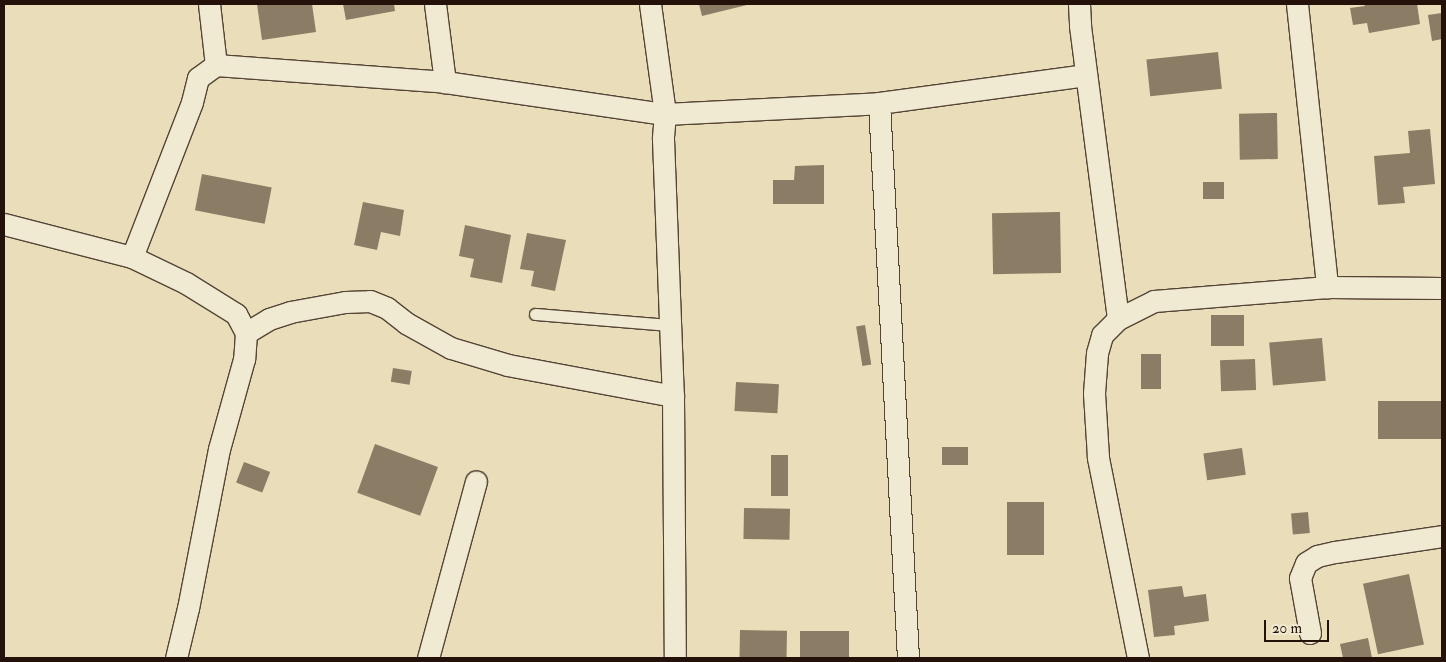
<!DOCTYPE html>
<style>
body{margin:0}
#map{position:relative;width:1446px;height:662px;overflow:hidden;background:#e9deb9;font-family:"IM FELL Double Pica",serif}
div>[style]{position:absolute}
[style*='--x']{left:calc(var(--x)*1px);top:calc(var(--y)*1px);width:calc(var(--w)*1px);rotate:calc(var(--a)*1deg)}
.building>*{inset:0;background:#8a7c65;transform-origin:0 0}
.roads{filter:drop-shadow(1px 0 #544436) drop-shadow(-1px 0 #544436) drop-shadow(0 1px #544436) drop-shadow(0 -1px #544436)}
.lane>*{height:11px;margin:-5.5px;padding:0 5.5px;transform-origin:5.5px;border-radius:5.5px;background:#f1ead2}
.street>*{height:21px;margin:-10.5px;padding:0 10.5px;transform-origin:10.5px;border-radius:10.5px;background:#f1ead2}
span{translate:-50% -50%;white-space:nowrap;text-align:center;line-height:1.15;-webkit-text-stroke:5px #f1ead2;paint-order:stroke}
.frame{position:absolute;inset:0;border:5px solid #23110a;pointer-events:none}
.scale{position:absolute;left:1264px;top:620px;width:65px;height:22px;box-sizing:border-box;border:2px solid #23110a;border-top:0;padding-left:6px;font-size:15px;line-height:18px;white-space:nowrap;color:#23110a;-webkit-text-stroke:4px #f1ead2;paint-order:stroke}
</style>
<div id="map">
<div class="building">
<i style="clip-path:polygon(257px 4px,312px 4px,316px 32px,262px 40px)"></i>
<i style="clip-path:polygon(343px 4px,394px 4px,395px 11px,346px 20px)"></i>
<i style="clip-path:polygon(699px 4px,751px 4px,702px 16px)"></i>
<i style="clip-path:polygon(1364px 4px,1417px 4px,1420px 24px,1369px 33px,1367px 23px,1353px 25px,1350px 8px,1365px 6px)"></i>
<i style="clip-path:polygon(1442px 13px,1442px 39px,1432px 41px,1428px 15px)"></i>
<i style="left:1218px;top:52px;width:37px;height:72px;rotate:84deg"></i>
<i style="left:1277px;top:113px;width:46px;height:38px;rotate:89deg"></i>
<i style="clip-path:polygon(1430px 129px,1435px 184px,1403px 187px,1405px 203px,1378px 205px,1374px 156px,1410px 153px,1408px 131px)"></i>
<i style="clip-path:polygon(824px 165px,824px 204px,773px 204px,773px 180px,794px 180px,795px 166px)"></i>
<i style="left:202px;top:174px;width:71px;height:37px;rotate:11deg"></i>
<i style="left:1203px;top:182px;width:21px;height:17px"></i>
<i style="clip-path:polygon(363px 202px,404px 210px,400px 236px,381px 232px,377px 250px,354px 245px)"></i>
<i style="left:1060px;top:212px;width:61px;height:68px;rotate:89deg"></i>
<i style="clip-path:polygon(465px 225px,511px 235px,502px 283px,470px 277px,474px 259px,459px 256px)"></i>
<i style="clip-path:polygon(527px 233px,566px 240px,555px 291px,531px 286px,534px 271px,520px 269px)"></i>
<i style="left:1211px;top:315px;width:33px;height:31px"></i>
<i style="left:865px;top:325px;width:40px;height:9px;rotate:81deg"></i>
<i style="left:1322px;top:338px;width:43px;height:53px;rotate:85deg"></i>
<i style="left:1141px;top:354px;width:20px;height:35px"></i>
<i style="left:1255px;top:359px;width:31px;height:35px;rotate:88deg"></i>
<i style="left:393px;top:368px;width:19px;height:14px;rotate:9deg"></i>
<i style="left:736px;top:382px;width:43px;height:29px;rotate:3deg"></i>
<i style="left:1442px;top:401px;width:38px;height:64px;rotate:90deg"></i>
<i style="left:375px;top:444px;width:67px;height:52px;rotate:20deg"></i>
<i style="left:942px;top:447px;width:26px;height:18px"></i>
<i style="left:1242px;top:448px;width:27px;height:39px;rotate:82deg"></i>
<i style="left:771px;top:455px;width:17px;height:41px"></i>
<i style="left:244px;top:462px;width:28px;height:22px;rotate:21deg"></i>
<i style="left:1007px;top:502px;width:37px;height:53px"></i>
<i style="left:744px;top:508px;width:46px;height:31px;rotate:1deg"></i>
<i style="left:1308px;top:512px;width:21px;height:17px;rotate:85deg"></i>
<i style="left:1409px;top:574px;width:72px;height:47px;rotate:78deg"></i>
<i style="clip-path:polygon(1182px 586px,1184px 597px,1206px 594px,1209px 621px,1174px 626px,1175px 635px,1154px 637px,1148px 590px)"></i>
<i style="left:740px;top:630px;width:47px;height:28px;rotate:1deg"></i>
<i style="left:800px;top:631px;width:49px;height:27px"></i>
<i style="clip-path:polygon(1368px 638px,1372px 658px,1343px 658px,1340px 644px)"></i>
</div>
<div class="roads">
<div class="lane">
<i style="--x:535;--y:314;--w:135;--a:4.7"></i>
</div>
<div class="street">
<i style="--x:209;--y:4;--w:61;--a:83.5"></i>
<i style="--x:435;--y:4;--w:79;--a:82.7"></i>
<i style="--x:650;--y:4;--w:111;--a:82.2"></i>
<i style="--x:665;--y:114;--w:25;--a:95"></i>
<i style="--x:663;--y:139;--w:257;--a:87.8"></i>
<i style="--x:673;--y:396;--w:262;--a:89.6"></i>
<i style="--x:1079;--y:4;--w:22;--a:87"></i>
<i style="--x:1080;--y:26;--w:295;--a:82.6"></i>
<i style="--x:1297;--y:4;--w:285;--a:83.9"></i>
<i style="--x:879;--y:103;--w:556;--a:87.01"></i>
<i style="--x:4;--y:224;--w:132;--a:14.5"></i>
<i style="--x:132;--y:257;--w:166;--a:-68.8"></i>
<i style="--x:192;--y:102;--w:25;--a:-76"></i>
<i style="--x:198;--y:78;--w:22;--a:-36"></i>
<i style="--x:216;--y:65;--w:230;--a:4.2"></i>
<i style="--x:445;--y:82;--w:222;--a:8.3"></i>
<i style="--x:665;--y:114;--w:214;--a:-2.9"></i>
<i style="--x:879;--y:103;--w:209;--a:-7.7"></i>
<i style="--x:132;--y:257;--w:60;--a:25.7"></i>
<i style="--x:186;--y:283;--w:59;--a:31.8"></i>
<i style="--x:236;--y:314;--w:21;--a:62"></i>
<i style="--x:246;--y:333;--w:26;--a:94"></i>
<i style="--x:244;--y:359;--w:93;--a:105.5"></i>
<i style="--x:219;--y:449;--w:162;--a:101"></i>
<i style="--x:188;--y:608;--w:51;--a:103.5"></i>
<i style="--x:246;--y:333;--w:27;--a:-31"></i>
<i style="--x:269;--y:319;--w:22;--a:-18"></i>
<i style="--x:290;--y:312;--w:56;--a:-10.3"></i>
<i style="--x:345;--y:302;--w:25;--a:-2"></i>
<i style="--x:370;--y:301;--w:18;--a:22"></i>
<i style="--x:387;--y:308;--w:24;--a:38"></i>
<i style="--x:406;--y:323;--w:51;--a:29.1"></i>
<i style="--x:451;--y:348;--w:59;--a:16.6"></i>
<i style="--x:508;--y:365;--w:168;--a:10.6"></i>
<i style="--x:1310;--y:633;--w:56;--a:-100.3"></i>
<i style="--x:1300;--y:578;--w:16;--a:-68"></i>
<i style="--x:1306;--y:563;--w:13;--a:-32"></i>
<i style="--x:1317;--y:556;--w:18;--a:-13"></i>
<i style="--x:1335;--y:552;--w:108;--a:-8.5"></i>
<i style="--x:428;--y:658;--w:183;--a:-74.8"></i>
<i style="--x:1138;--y:658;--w:205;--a:-101.3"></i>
<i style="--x:1098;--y:457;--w:64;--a:-93.6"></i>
<i style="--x:1094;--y:393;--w:40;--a:-85.7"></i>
<i style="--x:1097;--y:353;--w:19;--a:-74"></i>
<i style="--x:1102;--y:335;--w:23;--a:-45"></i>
<i style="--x:1118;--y:319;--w:40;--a:-26.6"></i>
<i style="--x:1154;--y:301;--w:174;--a:-4.6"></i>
<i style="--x:1327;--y:287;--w:115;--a:0.5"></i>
</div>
</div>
<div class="frame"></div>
<div class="scale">20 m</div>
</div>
